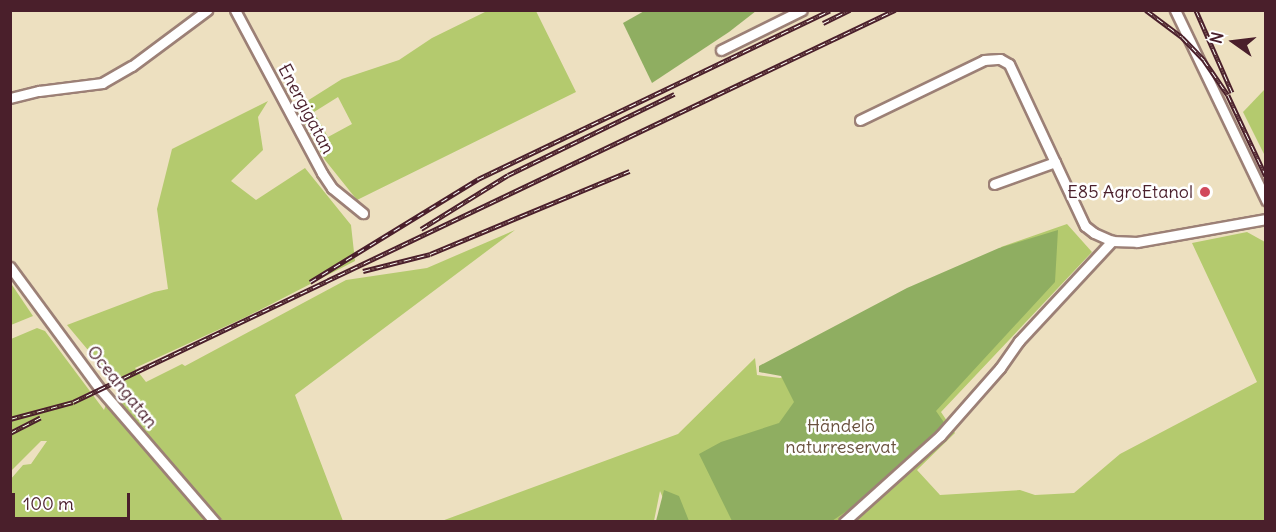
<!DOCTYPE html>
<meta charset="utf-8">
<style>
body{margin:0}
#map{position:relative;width:1276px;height:532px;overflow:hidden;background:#ede0c0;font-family:Delius,sans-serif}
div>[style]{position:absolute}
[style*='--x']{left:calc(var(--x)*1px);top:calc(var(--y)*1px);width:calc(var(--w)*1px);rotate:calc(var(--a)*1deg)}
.green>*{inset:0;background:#b4ca6e}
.forest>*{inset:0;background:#8fae61}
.roads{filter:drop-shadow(2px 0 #9c8076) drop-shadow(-2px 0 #9c8076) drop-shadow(0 2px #9c8076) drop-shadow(0 -2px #9c8076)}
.street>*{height:9px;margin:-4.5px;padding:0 4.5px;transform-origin:4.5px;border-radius:4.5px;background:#fff}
.rail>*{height:4.5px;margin-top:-2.25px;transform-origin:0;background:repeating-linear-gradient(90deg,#fff 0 7px,#4a1f2b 0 14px);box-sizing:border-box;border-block:2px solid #4a1f2b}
.dots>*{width:16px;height:16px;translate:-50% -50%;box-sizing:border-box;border:3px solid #fff;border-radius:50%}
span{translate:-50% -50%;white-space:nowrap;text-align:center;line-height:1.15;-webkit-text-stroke:5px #fff;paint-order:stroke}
.street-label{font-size:18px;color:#4a1f2b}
.poi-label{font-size:18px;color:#4a1f2b}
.right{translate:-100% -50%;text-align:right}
.park-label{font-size:18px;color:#6a523f}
.frame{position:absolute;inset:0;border:12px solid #4a1f2b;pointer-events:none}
.north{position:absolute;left:1204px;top:12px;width:60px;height:60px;-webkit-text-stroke:4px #fff;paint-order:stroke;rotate:284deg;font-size:16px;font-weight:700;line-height:24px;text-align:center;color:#4a1f2b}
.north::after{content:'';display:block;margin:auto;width:21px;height:27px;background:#4a1f2b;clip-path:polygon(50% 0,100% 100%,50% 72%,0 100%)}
.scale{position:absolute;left:12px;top:493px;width:118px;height:27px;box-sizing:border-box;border:3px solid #4a1f2b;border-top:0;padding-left:8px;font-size:18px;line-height:21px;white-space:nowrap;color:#4a1f2b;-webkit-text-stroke:4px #fff;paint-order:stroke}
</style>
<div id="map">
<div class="green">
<i style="clip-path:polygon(evenodd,489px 10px,536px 11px,576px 92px,357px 200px,325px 160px,296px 108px,342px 79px,399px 60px,432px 38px,489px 10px,338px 97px,352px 124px,328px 137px,314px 112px,338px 97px)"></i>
<i style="clip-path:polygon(1265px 89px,1265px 156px,1243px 112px)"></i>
<i style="clip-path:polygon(268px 101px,258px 117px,263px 150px,231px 181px,256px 200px,305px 168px,351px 225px,355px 261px,246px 317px,135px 368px,146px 382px,182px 364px,185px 366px,346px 280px,427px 268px,515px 230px,295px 395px,343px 521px,223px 521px,120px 405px,129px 399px,67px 325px,154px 292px,168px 289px,157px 209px,172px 149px)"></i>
<i style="clip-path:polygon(1067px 224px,1092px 252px,941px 412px,955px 433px,917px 470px,940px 495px,1020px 490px,1035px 495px,1074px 493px,1120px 454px,1257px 382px,1192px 243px,1247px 232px,1265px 242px,1265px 521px,658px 521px,663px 498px,660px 491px,654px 521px,439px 522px,678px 434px,755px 358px,757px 375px,780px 378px,786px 376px,1002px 252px,1001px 247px)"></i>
<i style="clip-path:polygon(10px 282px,33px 316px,11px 325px,10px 325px)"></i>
<i style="clip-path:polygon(37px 328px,45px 331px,104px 410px,107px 402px,208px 521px,11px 521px,10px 480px,23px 465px,31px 464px,47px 441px,41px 441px,11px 471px,11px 339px)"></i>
</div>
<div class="forest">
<i style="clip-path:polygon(646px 10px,756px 10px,756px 11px,729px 32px,652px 83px,623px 23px)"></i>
<i style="clip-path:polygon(1058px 230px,1055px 282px,936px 411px,950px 431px,908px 469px,832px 521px,732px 521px,699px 454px,721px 442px,779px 423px,794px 402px,781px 376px,759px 372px,759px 366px,907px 288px,999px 248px)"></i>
<i style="clip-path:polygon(664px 490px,679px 496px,689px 521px,656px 521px)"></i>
</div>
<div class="roads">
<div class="street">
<i style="--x:235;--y:10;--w:185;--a:61.9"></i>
<i style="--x:322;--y:173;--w:18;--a:56"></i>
<i style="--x:332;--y:188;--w:40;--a:39"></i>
<i style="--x:1175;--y:10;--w:211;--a:64.4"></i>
<i style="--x:721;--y:50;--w:90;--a:-26.3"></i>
<i style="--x:10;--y:98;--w:30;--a:-14"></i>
<i style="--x:39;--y:91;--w:64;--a:-7.2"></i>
<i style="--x:102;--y:83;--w:34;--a:-30"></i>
<i style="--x:132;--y:66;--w:94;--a:-36.7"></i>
<i style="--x:860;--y:120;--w:138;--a:-25.8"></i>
<i style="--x:984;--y:60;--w:16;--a:-4"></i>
<i style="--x:1000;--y:59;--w:10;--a:29"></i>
<i style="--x:1009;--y:64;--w:179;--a:64.9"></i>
<i style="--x:1085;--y:226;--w:11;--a:38"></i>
<i style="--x:1094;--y:233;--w:20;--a:24"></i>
<i style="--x:1112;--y:241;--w:25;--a:2"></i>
<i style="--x:1137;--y:242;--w:131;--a:-10.1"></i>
<i style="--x:994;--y:184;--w:65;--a:-19.8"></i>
<i style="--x:10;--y:267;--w:152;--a:53.6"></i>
<i style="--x:100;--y:389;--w:176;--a:49.2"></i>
<i style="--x:844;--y:522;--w:129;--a:-41.9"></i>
<i style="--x:940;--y:436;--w:91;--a:-48.6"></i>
<i style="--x:1000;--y:368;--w:33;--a:-55"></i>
<i style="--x:1019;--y:341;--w:137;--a:-47.1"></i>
</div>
</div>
<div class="rail">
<i style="--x:1146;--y:10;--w:45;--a:36.9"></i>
<i style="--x:1182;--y:37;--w:32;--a:46"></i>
<i style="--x:1204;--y:60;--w:42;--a:55.6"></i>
<i style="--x:1228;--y:95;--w:89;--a:64.9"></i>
<i style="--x:1196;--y:10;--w:90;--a:66.3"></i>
<i style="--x:823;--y:23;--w:30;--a:-26"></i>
<i style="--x:421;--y:229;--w:102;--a:-31.8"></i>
<i style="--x:508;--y:175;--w:185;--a:-26"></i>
<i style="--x:363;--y:271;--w:69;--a:-14.2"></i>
<i style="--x:430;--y:254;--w:216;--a:-22.6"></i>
<i style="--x:310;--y:282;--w:197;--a:-31.5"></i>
<i style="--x:478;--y:179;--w:390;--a:-25.6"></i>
<i style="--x:10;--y:419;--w:65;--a:-15.1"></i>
<i style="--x:73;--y:402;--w:911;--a:-25.5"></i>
<i style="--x:10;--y:433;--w:34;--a:-27"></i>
</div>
<div class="dots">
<i style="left:1205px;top:192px;background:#d1495b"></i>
</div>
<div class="street-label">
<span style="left:306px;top:109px;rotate:62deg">Energigatan</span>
<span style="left:122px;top:387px;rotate:51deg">Oceangatan</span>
</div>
<div class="poi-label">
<span class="right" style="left:1193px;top:192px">E85 AgroEtanol</span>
</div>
<div class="park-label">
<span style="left:841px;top:437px">Händelö<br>naturreservat</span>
</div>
<div class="frame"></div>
<div class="north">N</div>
<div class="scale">100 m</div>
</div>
